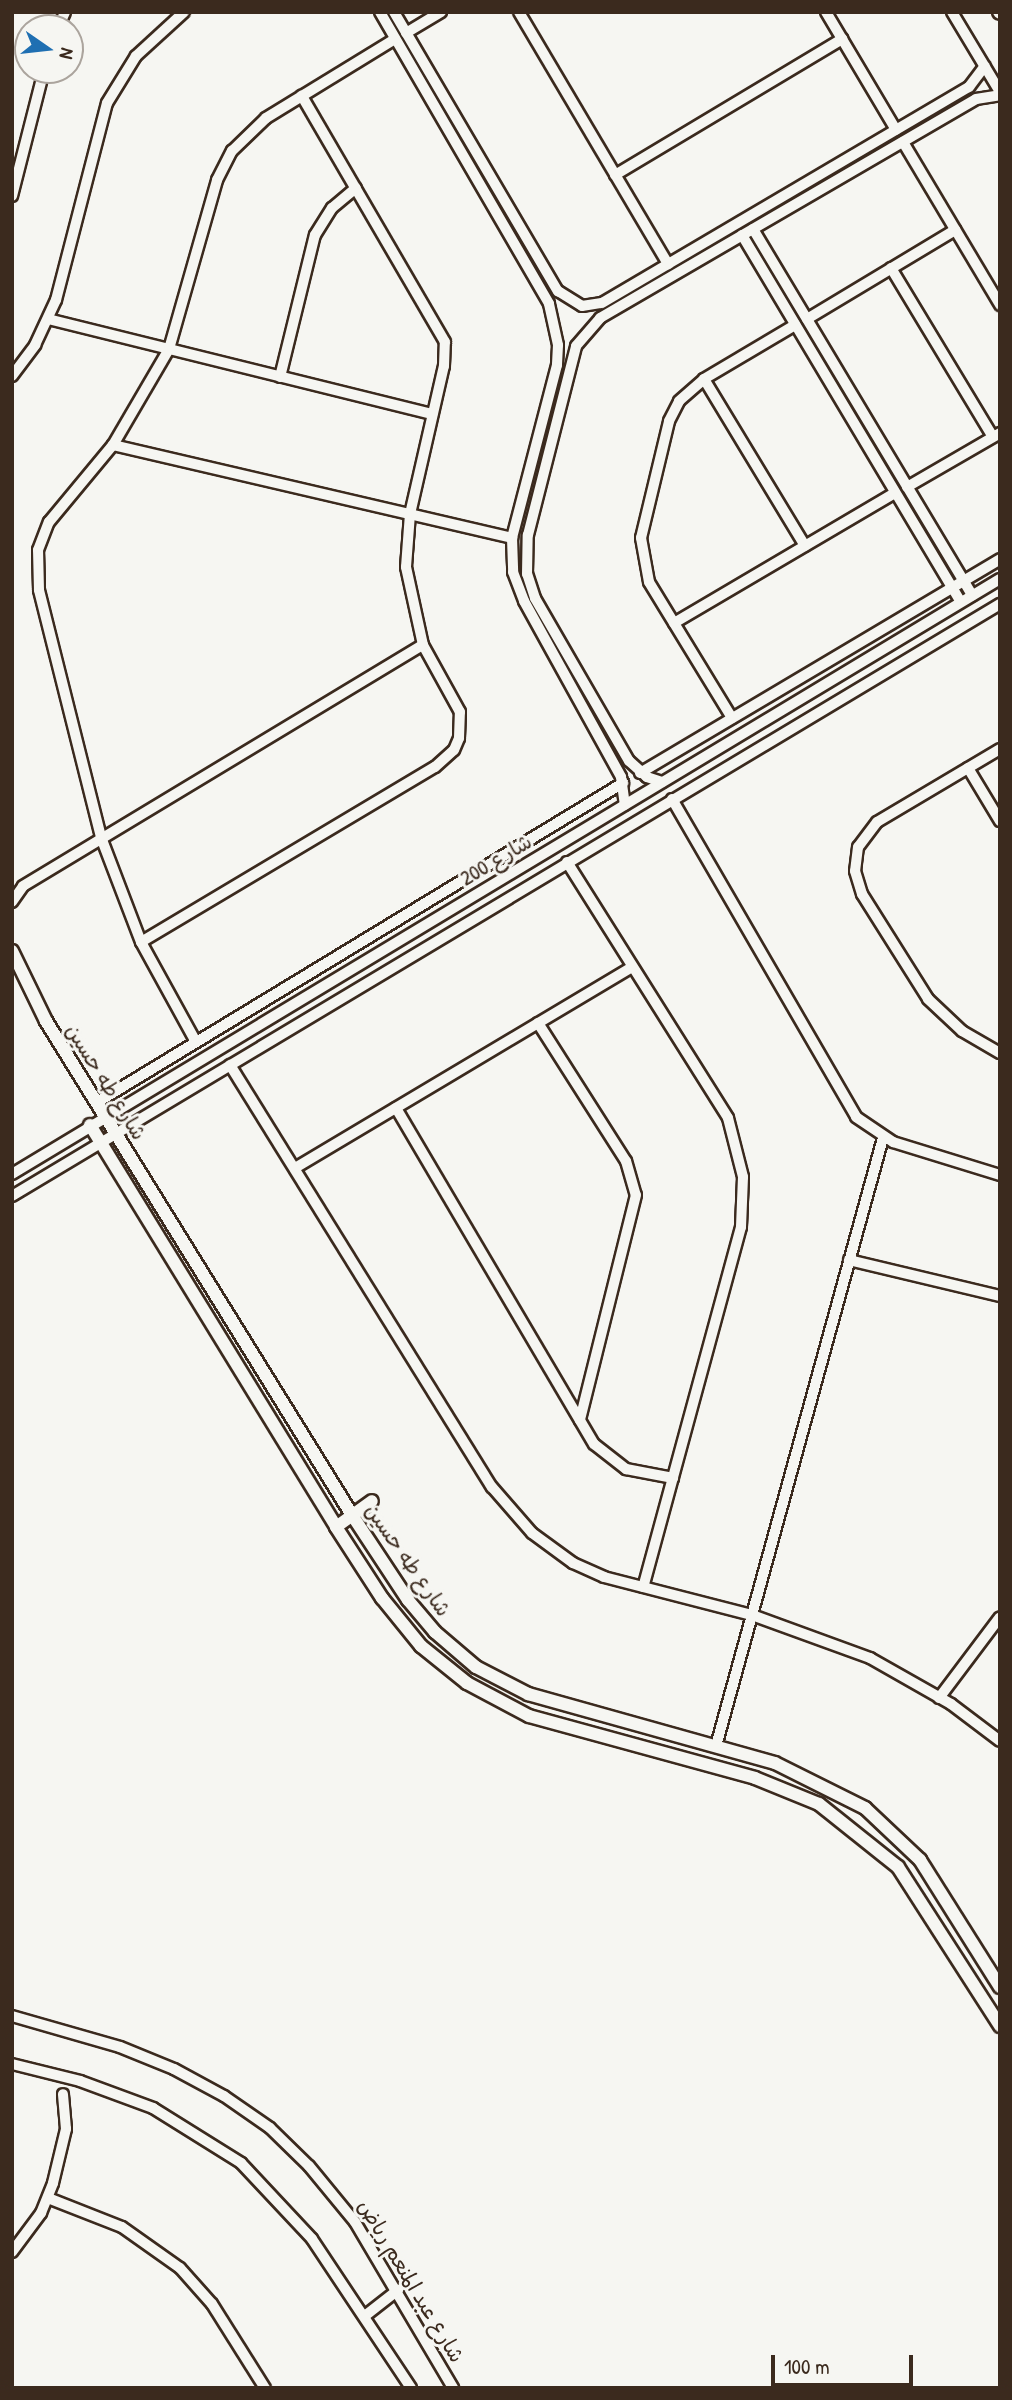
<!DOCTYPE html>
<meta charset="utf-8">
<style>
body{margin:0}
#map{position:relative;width:1012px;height:2400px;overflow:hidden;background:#f6f6f2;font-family:"Patrick Hand","Playpen Sans Arabic",sans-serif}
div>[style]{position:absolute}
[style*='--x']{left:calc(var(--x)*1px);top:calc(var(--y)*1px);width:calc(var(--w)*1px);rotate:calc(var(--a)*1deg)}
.roads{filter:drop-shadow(2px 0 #3b2a1e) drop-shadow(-2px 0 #3b2a1e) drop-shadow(0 2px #3b2a1e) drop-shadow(0 -2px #3b2a1e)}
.minor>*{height:10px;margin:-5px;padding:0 5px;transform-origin:5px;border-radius:5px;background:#f6f6f2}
.major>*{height:12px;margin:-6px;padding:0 6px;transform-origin:6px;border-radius:6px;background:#f6f6f2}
span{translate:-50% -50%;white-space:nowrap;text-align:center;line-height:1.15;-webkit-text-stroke:6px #f6f6f2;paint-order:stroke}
.street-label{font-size:21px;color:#3b2a1e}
.frame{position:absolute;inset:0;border:14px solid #3b2a1e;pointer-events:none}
.north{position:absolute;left:14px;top:14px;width:70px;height:70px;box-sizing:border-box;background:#f6f6f2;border:2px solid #aba49d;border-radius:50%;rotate:104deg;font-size:19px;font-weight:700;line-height:28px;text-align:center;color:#3b2a1e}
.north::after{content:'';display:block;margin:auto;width:24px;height:32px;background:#1f6fb2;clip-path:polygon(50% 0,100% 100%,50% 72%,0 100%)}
.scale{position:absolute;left:771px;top:2355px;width:142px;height:32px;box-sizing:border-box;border:4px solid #3b2a1e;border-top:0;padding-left:9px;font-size:21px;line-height:24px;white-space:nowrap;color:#3b2a1e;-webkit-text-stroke:5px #f6f6f2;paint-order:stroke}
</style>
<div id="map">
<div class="roads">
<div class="minor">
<i style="--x:380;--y:12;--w:337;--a:59.9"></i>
<i style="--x:549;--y:304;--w:42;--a:77.6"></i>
<i style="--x:558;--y:345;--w:20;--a:93"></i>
<i style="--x:557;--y:365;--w:179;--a:104.6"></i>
<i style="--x:512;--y:538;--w:34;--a:88"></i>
<i style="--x:513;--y:572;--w:31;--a:69"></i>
<i style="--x:524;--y:601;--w:201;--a:61.1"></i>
<i style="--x:621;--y:777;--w:28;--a:82"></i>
<i style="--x:394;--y:12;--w:324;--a:59.6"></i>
<i style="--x:558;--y:291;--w:28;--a:32"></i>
<i style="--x:582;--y:306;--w:20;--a:-9"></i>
<i style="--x:602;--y:303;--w:426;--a:-30.5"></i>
<i style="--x:969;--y:87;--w:26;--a:-53"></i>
<i style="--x:519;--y:12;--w:293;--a:59.4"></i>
<i style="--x:826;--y:12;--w:137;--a:59.3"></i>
<i style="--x:952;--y:12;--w:93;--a:59"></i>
<i style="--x:58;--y:28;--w:17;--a:-66"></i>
<i style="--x:406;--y:33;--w:41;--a:-31"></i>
<i style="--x:903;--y:142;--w:190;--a:59.2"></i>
<i style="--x:615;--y:175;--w:265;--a:-30.9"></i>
<i style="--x:12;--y:196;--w:130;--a:-75.7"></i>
<i style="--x:753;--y:229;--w:427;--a:59.1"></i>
<i style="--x:742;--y:235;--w:427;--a:59.2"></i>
<i style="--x:891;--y:268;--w:197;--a:58.9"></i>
<i style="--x:48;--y:319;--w:396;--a:13.9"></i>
<i style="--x:807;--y:319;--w:173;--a:-31"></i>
<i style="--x:12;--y:376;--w:39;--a:-53"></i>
<i style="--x:35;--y:345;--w:50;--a:-65"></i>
<i style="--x:56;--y:300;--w:203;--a:-75.5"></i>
<i style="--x:107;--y:103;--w:55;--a:-58.3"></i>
<i style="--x:136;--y:56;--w:65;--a:-42.5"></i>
<i style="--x:280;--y:377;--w:146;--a:-76.2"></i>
<i style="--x:315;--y:235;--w:32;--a:-58"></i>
<i style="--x:332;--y:208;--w:31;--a:-40"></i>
<i style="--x:704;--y:379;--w:195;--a:58.8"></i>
<i style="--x:113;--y:445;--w:410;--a:13.1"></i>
<i style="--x:907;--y:487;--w:108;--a:-30.1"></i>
<i style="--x:674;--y:623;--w:256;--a:-30.5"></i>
<i style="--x:732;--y:718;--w:159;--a:-121.4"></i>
<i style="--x:649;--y:582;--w:45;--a:-100.3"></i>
<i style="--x:641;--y:538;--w:120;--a:-76.5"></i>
<i style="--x:669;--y:421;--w:22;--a:-63"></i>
<i style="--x:679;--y:401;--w:33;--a:-41"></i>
<i style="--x:704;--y:379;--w:106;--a:-30.7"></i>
<i style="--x:1000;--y:749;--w:143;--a:149.3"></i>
<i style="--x:877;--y:822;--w:31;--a:127"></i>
<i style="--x:858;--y:847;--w:24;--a:97"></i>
<i style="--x:855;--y:871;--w:24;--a:73"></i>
<i style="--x:862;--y:894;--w:124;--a:57.8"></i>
<i style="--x:928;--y:999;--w:47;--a:43.3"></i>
<i style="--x:962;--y:1031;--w:44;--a:30.1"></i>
<i style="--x:968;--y:768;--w:62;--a:58.9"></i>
<i style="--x:640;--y:773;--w:419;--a:-30.7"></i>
<i style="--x:662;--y:782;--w:16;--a:-162"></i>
<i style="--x:647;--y:777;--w:24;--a:-138"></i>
<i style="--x:629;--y:761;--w:188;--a:-120"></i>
<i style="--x:535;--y:598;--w:25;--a:-108"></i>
<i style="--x:527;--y:574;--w:39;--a:-89"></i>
<i style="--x:528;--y:535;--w:195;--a:-75.7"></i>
<i style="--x:576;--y:346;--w:37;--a:-49"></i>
<i style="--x:600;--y:318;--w:435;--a:-30.2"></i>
<i style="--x:976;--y:99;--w:24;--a:-9"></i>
<i style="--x:672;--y:799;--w:367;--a:59.9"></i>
<i style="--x:856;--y:1117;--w:45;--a:34"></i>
<i style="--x:893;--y:1142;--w:112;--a:17.1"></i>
<i style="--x:567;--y:862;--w:302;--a:57.8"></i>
<i style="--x:728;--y:1118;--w:61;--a:75.7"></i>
<i style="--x:743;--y:1177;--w:50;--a:92.3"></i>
<i style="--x:741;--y:1227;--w:373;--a:105.2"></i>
<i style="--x:12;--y:902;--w:19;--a:-55"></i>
<i style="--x:23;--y:886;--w:467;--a:-31.1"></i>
<i style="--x:141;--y:942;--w:342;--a:-30.8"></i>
<i style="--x:435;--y:767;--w:25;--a:-42"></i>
<i style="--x:454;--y:750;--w:13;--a:-67"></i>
<i style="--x:459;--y:738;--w:26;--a:-88"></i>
<i style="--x:460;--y:712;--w:77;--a:-118.9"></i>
<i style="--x:423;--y:645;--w:80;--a:-102.3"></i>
<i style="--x:406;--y:567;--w:53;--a:-85.7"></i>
<i style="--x:410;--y:514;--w:152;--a:-77.1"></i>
<i style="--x:444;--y:366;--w:24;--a:-88"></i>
<i style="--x:445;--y:342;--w:285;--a:-120.2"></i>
<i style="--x:538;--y:1023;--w:164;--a:57.5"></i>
<i style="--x:626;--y:1161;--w:35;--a:74"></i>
<i style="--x:636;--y:1195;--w:232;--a:104"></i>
<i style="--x:196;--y:1042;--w:114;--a:-118.8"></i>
<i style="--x:141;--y:942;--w:112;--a:-110.9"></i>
<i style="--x:101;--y:837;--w:255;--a:-104.1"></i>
<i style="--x:39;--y:590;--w:40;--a:-91.4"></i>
<i style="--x:38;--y:550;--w:30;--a:-69"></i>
<i style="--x:49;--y:522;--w:100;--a:-50.3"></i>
<i style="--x:113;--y:445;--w:111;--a:-59.7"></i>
<i style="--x:169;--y:349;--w:176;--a:-74.1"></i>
<i style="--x:217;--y:180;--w:33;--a:-63"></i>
<i style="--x:232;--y:151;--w:47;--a:-44.1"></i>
<i style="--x:266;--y:118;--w:151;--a:-31.5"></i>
<i style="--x:230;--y:1065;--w:497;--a:58.2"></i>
<i style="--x:492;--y:1487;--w:61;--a:49"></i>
<i style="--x:532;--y:1533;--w:51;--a:36.2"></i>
<i style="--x:573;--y:1563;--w:34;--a:24"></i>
<i style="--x:604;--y:1577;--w:153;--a:14.4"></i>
<i style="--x:752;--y:1615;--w:126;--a:20"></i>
<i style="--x:870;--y:1658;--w:93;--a:29.6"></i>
<i style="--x:951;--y:1704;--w:61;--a:37.1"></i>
<i style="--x:96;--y:1103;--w:617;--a:-31.27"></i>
<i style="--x:396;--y:1108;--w:390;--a:59.5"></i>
<i style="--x:594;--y:1444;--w:41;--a:38"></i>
<i style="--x:626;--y:1469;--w:48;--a:10.8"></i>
<i style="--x:295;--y:1168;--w:392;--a:-30.8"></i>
<i style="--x:12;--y:1174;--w:1153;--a:-31.06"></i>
<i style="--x:12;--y:1196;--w:1152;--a:-30.93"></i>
<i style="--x:849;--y:1260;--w:155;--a:13.4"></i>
<i style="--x:939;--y:1698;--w:101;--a:-53"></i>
<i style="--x:716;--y:1746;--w:631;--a:-74.64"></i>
<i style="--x:12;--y:2016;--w:112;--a:16"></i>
<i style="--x:120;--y:2047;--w:58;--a:22.2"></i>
<i style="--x:174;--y:2069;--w:57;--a:28.4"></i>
<i style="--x:224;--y:2096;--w:56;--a:34.8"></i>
<i style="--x:270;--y:2128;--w:54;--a:44.3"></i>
<i style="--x:309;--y:2166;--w:72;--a:50.6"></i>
<i style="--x:355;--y:2222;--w:193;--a:59.4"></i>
<i style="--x:12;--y:2064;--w:70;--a:14"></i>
<i style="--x:80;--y:2081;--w:78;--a:20.3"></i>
<i style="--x:153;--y:2108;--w:104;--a:32"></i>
<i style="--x:241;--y:2163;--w:104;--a:46.9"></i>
<i style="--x:312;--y:2239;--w:179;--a:56.4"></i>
<i style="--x:48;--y:2198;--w:79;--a:21.4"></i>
<i style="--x:122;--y:2227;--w:71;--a:35.3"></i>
<i style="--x:180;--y:2268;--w:48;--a:48.4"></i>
<i style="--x:212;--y:2304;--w:99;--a:57.8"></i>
<i style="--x:12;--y:2252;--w:49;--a:-53.4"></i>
<i style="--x:41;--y:2213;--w:32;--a:-68"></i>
<i style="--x:53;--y:2183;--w:56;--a:-76.5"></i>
<i style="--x:66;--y:2129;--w:35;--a:-95"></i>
<i style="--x:366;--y:2315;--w:41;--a:-38"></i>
</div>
<div class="major">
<i style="--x:999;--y:12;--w:1;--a:45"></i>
<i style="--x:12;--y:951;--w:78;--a:64.1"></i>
<i style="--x:46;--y:1021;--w:581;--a:58.22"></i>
<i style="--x:352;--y:1515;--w:102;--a:56.6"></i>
<i style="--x:408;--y:1600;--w:42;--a:49.8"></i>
<i style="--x:435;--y:1632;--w:54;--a:40.5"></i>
<i style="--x:476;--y:1667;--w:59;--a:27.4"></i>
<i style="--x:528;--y:1694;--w:256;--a:15.6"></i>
<i style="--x:775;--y:1763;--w:101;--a:26.6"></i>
<i style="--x:865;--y:1808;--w:76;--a:43.4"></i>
<i style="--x:920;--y:1860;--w:150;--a:57.8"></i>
<i style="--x:90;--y:1125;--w:471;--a:58.5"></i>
<i style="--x:336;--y:1527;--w:85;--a:57.1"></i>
<i style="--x:382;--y:1598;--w:62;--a:50.9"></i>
<i style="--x:421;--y:1646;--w:59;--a:38.8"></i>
<i style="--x:467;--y:1683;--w:70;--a:28"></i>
<i style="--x:529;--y:1716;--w:234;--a:15.3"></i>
<i style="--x:755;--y:1778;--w:69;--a:22.1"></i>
<i style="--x:819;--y:1804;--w:101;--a:38.6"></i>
<i style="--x:898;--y:1867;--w:189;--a:57.3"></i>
<i style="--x:336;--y:1527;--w:44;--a:-35.8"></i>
</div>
</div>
<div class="street-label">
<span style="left:496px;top:860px;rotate:-31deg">شارع 200</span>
<span style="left:106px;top:1082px;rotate:58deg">شارع طه حسين</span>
<span style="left:408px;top:1560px;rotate:55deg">شارع طه حسين</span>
<span style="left:411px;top:2281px;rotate:59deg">شارع عبد المنعم رياض</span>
</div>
<div class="frame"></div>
<div class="north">N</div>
<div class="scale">100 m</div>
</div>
